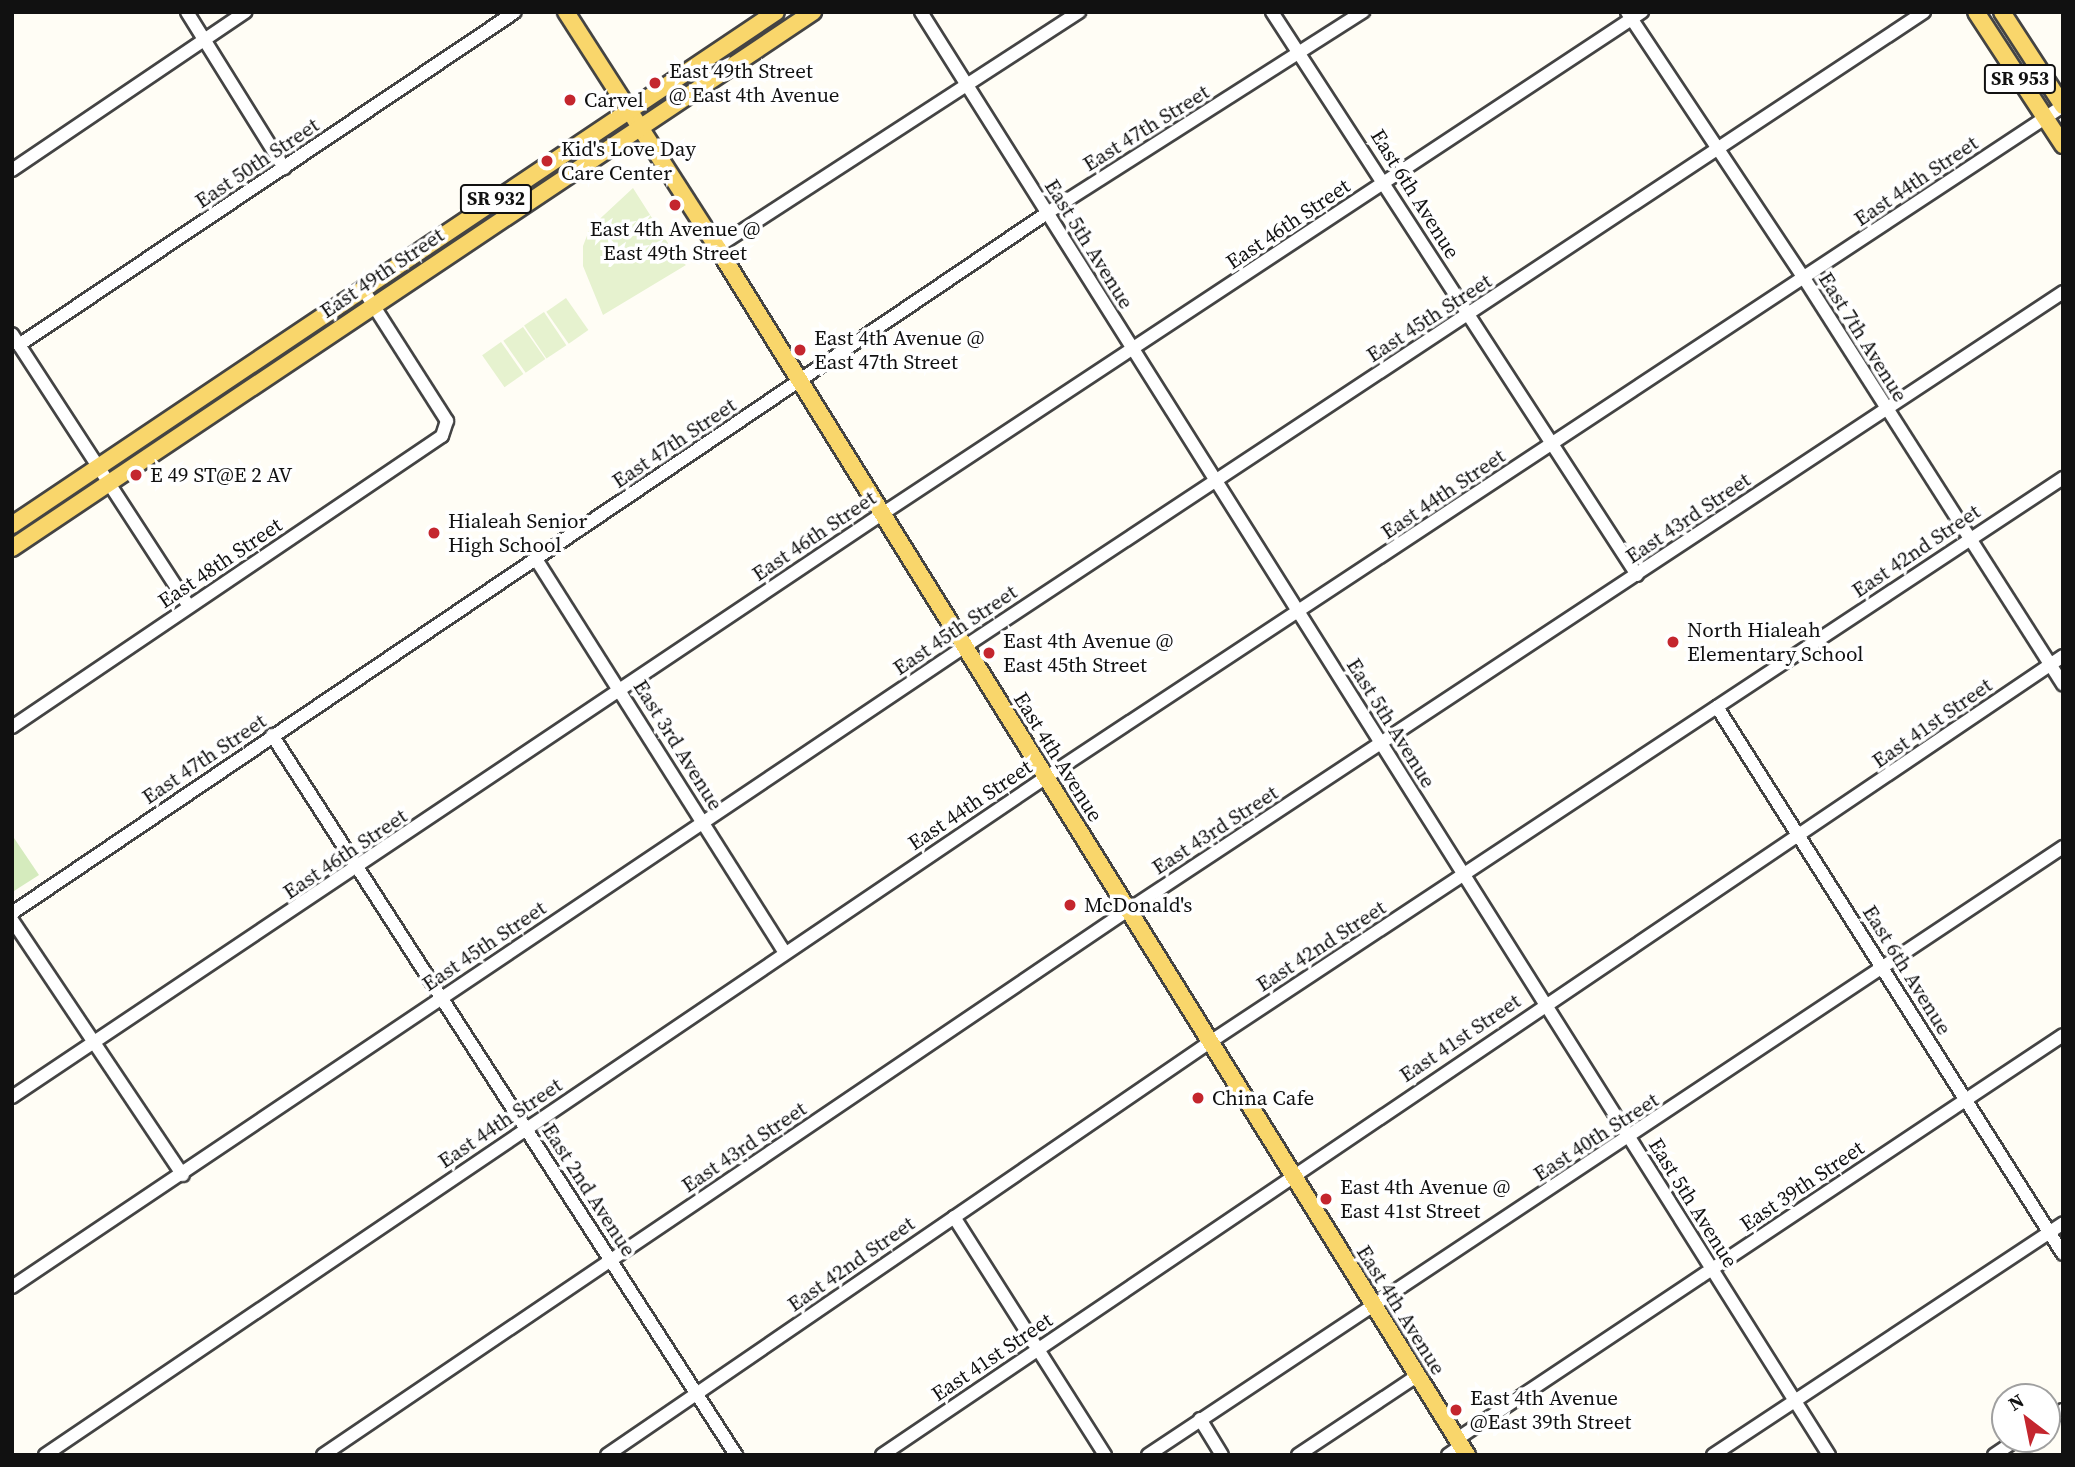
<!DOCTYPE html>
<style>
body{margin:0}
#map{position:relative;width:2075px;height:1467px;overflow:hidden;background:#fffdf5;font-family:"Source Serif 4",serif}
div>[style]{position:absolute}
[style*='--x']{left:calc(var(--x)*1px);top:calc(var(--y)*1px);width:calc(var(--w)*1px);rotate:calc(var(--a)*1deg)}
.green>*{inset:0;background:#d5ebbd}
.pitch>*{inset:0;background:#e6f2cf;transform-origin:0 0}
.roads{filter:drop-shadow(2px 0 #444) drop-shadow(-2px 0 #444) drop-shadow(0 2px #444) drop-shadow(0 -2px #444)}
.minor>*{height:12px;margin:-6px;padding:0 6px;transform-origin:6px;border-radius:6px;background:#fff}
.major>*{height:16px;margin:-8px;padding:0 8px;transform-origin:8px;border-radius:8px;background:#f9d66b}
.dots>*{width:19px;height:19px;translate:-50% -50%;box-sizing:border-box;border:4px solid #fff;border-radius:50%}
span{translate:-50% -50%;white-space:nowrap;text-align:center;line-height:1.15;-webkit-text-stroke:7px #fff;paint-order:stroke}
.shield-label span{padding:2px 5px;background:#fff;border:2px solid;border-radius:5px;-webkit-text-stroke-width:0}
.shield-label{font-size:19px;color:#111;font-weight:700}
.poi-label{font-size:21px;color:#111}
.left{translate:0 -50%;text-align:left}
.street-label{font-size:21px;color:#111}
.frame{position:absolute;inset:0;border:14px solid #111;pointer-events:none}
.north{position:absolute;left:1991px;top:1383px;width:70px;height:70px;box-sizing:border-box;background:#fff;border:2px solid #a0a0a0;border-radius:50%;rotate:328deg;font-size:19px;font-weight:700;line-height:28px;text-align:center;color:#111}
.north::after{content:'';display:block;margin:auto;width:24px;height:32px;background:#c4262e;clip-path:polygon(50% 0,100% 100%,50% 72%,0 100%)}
</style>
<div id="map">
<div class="green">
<i style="clip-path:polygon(12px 835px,39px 875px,14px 891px,12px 889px)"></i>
</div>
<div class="pitch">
<i style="clip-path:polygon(633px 188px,678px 259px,686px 265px,603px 315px,583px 266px,583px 246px,590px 228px)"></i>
<i style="left:566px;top:298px;width:39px;height:24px;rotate:55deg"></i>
<i style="left:544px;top:312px;width:40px;height:24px;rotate:56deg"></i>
<i style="left:523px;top:327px;width:39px;height:24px;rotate:55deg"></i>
<i style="left:501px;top:342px;width:39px;height:23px;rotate:55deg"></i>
</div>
<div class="roads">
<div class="minor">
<i style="--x:187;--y:12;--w:184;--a:58.1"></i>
<i style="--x:921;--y:12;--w:1705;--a:57.82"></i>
<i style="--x:1272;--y:12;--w:671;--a:57.04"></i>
<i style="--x:1627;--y:12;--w:320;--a:56.4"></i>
<i style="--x:1804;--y:278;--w:482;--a:57.5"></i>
<i style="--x:12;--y:170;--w:282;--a:-34.1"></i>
<i style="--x:717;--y:247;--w:432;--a:-33"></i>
<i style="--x:12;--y:334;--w:325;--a:57"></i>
<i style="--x:19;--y:345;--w:597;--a:-33.88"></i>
<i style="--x:536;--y:559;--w:466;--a:57.7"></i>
<i style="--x:1717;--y:707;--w:647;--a:57.68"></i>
<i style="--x:12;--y:727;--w:519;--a:-34.09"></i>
<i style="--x:442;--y:436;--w:16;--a:-72"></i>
<i style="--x:447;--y:421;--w:156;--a:-122.5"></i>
<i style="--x:272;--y:735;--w:857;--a:57.2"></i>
<i style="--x:12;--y:913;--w:1249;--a:-34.07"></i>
<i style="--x:1047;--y:213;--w:375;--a:-32.5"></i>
<i style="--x:12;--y:920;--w:307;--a:56.2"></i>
<i style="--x:12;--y:1097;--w:1047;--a:-33.83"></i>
<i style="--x:882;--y:514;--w:911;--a:-33.45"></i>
<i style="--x:954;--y:1217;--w:282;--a:57.6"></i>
<i style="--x:12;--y:1287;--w:1147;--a:-33.91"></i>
<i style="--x:964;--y:647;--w:1151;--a:-33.48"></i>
<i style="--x:1200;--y:1419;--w:42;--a:58.6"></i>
<i style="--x:2047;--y:1421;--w:19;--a:-35"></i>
<i style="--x:1457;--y:1439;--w:728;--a:-33.69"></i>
<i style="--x:45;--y:1455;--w:1208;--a:-34.1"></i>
<i style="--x:1045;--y:778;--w:1220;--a:-33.43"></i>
<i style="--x:323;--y:1455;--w:972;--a:-34.1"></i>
<i style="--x:1128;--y:910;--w:1121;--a:-33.46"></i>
<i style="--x:607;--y:1455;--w:731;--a:-34.41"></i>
<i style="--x:1210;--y:1042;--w:1023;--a:-33.47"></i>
<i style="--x:882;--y:1455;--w:1426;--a:-34.08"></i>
<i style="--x:1148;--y:1455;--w:1099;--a:-33.6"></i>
<i style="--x:1298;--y:1455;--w:143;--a:-33.6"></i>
<i style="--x:1448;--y:1455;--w:16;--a:-35"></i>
<i style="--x:1713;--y:1455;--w:420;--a:-33.5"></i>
<i style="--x:1994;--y:1455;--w:29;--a:-34"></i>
</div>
<div class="major">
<i style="--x:566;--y:12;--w:282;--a:57.3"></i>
<i style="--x:718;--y:249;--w:1420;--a:58.16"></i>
<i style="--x:1976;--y:12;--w:159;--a:56.8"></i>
<i style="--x:2002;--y:12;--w:112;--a:57"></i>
<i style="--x:12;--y:525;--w:920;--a:-33.88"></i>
<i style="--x:12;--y:548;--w:964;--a:-33.79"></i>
</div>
</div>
<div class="dots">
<i style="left:655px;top:83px;background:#c4262e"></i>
<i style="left:570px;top:100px;background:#c4262e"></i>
<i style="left:547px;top:161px;background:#c4262e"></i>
<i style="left:675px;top:205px;background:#c4262e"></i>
<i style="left:800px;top:350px;background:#c4262e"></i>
<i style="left:136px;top:475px;background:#c4262e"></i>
<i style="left:434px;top:533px;background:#c4262e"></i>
<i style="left:1673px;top:642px;background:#c4262e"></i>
<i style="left:989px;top:653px;background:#c4262e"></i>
<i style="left:1070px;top:905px;background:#c4262e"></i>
<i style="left:1198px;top:1098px;background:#c4262e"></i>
<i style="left:1326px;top:1199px;background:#c4262e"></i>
<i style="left:1456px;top:1410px;background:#c4262e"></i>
</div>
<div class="shield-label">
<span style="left:2020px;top:79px">SR 953</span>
<span style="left:496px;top:199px">SR 932</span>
</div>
<div class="poi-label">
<span class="left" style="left:669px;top:83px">East 49th Street<br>@ East 4th Avenue</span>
<span class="left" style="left:584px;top:100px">Carvel</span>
<span class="left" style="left:561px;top:161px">Kid's Love Day<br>Care Center</span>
<span style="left:675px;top:241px">East 4th Avenue @<br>East 49th Street</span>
<span class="left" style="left:814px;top:350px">East 4th Avenue @<br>East 47th Street</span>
<span class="left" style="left:150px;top:475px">E 49 ST@E 2 AV</span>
<span class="left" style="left:448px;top:533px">Hialeah Senior<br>High School</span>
<span class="left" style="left:1687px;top:642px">North Hialeah<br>Elementary School</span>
<span class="left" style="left:1003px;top:653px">East 4th Avenue @<br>East 45th Street</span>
<span class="left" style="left:1084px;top:905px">McDonald's</span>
<span class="left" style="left:1212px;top:1098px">China Cafe</span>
<span class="left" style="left:1340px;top:1199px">East 4th Avenue @<br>East 41st Street</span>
<span class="left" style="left:1470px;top:1410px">East 4th Avenue<br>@East 39th Street</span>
</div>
<div class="street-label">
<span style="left:1146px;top:128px;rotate:-32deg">East 47th Street</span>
<span style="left:257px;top:163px;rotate:-34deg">East 50th Street</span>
<span style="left:1916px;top:181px;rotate:-34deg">East 44th Street</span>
<span style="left:1415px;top:194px;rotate:58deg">East 6th Avenue</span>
<span style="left:1288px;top:224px;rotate:-34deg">East 46th Street</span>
<span style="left:1089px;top:244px;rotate:58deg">East 5th Avenue</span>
<span style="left:382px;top:273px;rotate:-34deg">East 49th Street</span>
<span style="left:1429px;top:318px;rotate:-33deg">East 45th Street</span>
<span style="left:1863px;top:337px;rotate:58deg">East 7th Avenue</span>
<span style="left:674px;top:443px;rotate:-34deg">East 47th Street</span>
<span style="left:1443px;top:494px;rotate:-34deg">East 44th Street</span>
<span style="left:1688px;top:518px;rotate:-34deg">East 43rd Street</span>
<span style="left:814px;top:536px;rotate:-34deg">East 46th Street</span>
<span style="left:1916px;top:551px;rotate:-34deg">East 42nd Street</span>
<span style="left:220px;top:563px;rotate:-34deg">East 48th Street</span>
<span style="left:955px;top:630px;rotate:-34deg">East 45th Street</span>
<span style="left:1391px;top:723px;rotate:58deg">East 5th Avenue</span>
<span style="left:1932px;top:723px;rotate:-35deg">East 41st Street</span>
<span style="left:678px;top:745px;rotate:58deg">East 3rd Avenue</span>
<span style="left:1058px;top:757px;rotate:58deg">East 4th Avenue</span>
<span style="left:204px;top:759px;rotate:-34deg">East 47th Street</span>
<span style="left:970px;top:805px;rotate:-34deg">East 44th Street</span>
<span style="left:1215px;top:830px;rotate:-33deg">East 43rd Street</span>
<span style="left:345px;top:854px;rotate:-34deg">East 46th Street</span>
<span style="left:484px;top:946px;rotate:-34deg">East 45th Street</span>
<span style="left:1321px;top:946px;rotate:-33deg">East 42nd Street</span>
<span style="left:1907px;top:970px;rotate:58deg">East 6th Avenue</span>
<span style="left:1460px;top:1038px;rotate:-34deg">East 41st Street</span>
<span style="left:500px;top:1123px;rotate:-34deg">East 44th Street</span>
<span style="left:1596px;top:1137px;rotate:-33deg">East 40th Street</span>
<span style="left:744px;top:1147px;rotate:-34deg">East 43rd Street</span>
<span style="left:1802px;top:1186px;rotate:-34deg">East 39th Street</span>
<span style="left:589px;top:1190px;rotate:57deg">East 2nd Avenue</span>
<span style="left:1693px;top:1203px;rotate:58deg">East 5th Avenue</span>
<span style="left:851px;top:1264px;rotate:-35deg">East 42nd Street</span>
<span style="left:1401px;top:1310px;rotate:58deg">East 4th Avenue</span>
<span style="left:992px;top:1357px;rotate:-34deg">East 41st Street</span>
</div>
<div class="frame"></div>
<div class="north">N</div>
</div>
